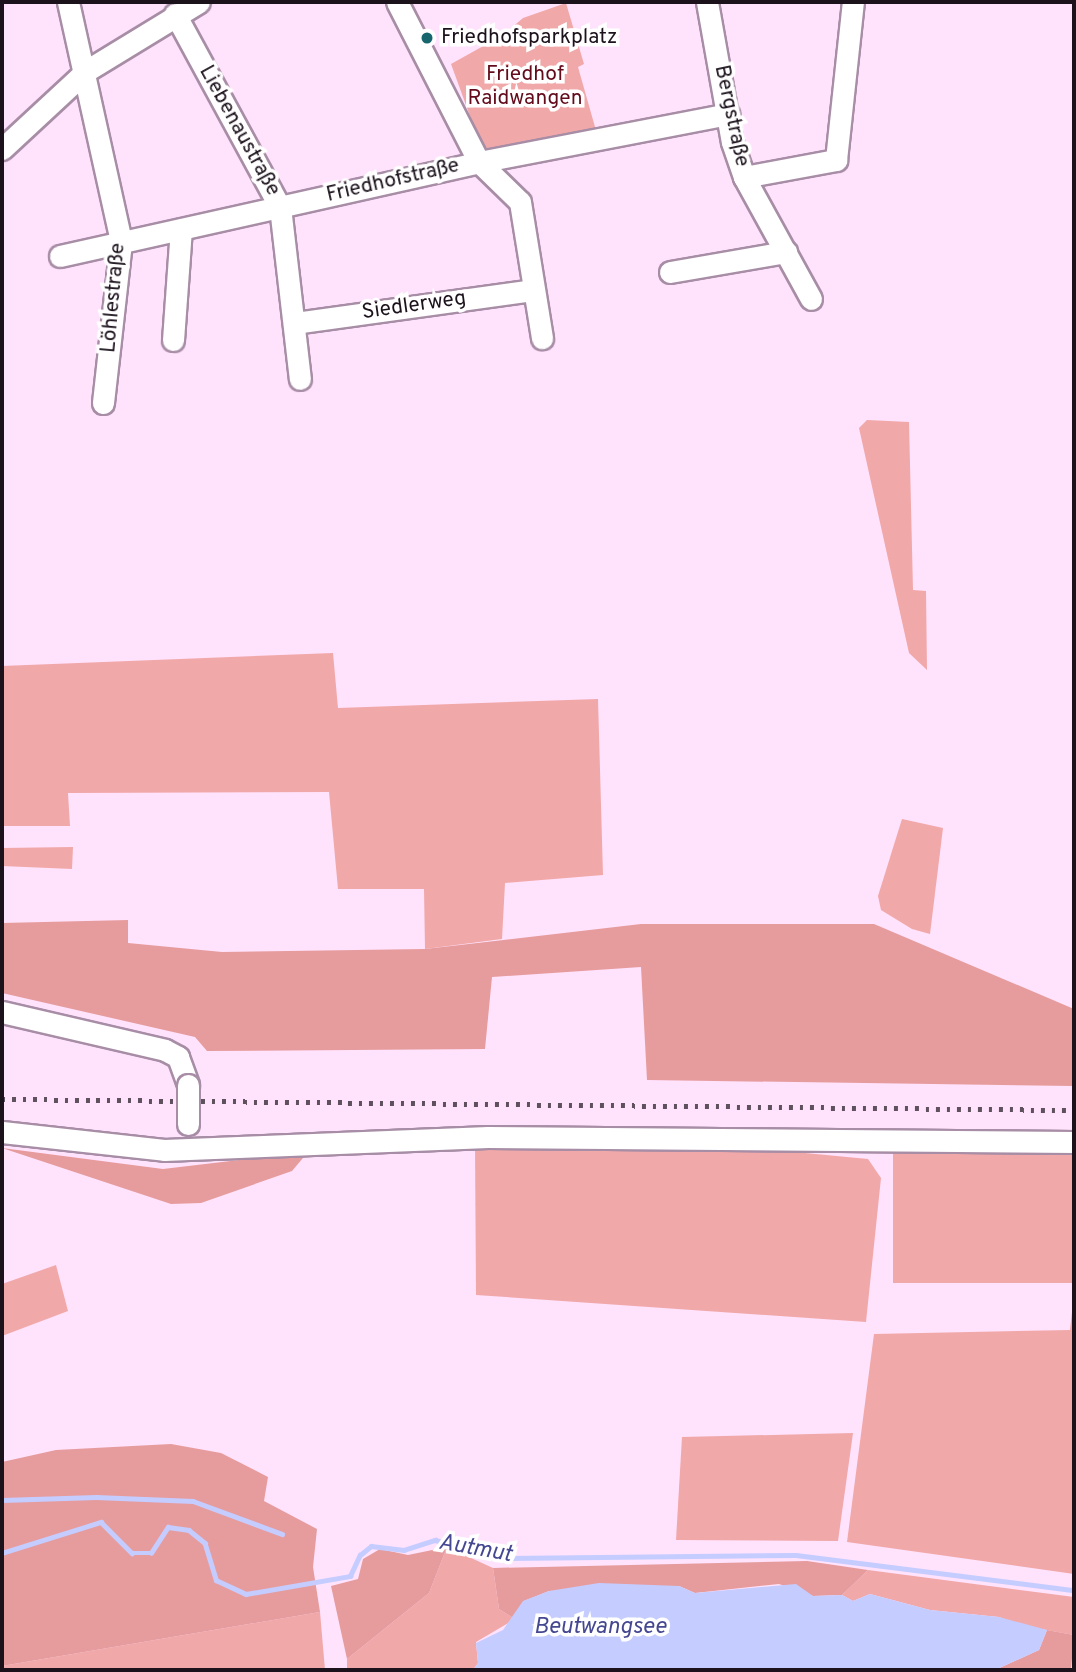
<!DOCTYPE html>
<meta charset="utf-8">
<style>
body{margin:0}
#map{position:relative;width:1076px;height:1672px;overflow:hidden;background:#ffe2fc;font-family:Overpass,sans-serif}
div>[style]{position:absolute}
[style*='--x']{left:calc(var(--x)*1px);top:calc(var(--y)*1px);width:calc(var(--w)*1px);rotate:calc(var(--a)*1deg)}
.green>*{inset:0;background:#f1a8a9;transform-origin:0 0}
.forest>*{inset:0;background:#e69c9d}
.water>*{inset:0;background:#c5ccff}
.stream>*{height:4.5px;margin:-2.25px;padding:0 2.25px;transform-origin:2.25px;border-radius:2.25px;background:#c5ccff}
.roads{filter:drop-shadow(2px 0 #a78da5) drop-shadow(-2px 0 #a78da5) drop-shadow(0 2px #a78da5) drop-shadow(0 -2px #a78da5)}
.minor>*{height:21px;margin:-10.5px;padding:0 10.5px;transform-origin:10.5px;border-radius:10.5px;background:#fff}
.rail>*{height:4.5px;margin-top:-2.25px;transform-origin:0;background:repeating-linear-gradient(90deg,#5f505e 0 3.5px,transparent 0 10.5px)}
.bridges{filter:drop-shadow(2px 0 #a78da5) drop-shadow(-2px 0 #a78da5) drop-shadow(0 2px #a78da5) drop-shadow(0 -2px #a78da5)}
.minor-bridge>*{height:21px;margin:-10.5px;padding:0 10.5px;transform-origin:10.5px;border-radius:10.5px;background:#fff}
.dots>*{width:19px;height:19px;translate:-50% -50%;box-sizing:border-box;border:4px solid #fff;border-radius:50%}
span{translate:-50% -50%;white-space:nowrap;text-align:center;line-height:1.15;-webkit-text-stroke:7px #fff;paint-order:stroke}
.poi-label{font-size:21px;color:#1b121b}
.left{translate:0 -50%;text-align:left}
.park-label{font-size:21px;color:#630b1b}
.street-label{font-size:21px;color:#1b121b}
.water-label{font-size:23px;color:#454891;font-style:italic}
.frame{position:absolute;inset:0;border:4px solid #1b121b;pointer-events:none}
</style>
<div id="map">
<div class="green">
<i style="clip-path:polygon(566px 3px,584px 64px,578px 67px,597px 134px,482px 149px,451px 64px,503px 35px,523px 18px)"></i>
<i style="clip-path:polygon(867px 420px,909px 422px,913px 590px,926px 591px,927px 670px,909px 653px,859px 428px)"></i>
<i style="clip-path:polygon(333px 653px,338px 708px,598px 699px,603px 875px,505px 883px,502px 939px,425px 949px,424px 889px,338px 889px,329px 792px,68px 793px,70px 826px,2px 826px,2px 666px)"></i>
<i style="clip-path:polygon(902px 819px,943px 828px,930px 934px,912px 929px,881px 910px,878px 896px)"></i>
<i style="clip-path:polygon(73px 847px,72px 869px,2px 866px,2px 848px)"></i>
<i style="clip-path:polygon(475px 1146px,784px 1151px,868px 1159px,881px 1178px,866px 1322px,476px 1295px)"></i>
<i style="left:1074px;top:1153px;width:130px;height:181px;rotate:90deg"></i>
<i style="clip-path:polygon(56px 1265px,68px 1311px,2px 1336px,2px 1284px)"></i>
<i style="clip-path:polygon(1074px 1294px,1074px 1574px,847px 1542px,874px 1334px,1070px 1330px)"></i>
<i style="clip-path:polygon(853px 1433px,838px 1541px,676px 1540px,682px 1437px)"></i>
<i style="clip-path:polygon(447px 1547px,493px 1568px,499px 1609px,515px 1619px,476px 1642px,478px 1663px,473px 1670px,347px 1670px,347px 1659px,429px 1593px)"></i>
<i style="clip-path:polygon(868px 1570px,1074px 1597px,1074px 1635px,1019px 1625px,999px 1617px,930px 1610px,870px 1594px,853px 1601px,842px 1595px)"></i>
<i style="clip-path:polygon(320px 1612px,325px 1670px,2px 1670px,2px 1666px)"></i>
</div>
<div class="forest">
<i style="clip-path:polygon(128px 920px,128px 943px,222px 952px,425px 949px,641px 924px,874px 924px,1074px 1009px,1074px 1086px,647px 1080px,641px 967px,492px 977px,485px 1049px,207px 1051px,195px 1037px,2px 993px,2px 923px)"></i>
<i style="clip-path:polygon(2px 1148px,163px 1169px,308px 1152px,292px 1171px,201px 1203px,171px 1204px)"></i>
<i style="clip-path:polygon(171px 1444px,221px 1453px,268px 1477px,264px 1501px,317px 1529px,313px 1567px,320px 1612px,2px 1666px,2px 1462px,56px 1450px)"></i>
<i style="clip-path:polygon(447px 1547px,429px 1593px,347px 1659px,331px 1586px,358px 1579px,363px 1559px,380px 1549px,408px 1555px)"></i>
<i style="clip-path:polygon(807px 1561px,868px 1570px,842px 1595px,813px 1596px,779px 1584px,695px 1593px,679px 1586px,549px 1591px,524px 1601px,515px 1619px,499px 1609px,493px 1568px)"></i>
<i style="clip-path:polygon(1047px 1630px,1074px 1635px,1071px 1670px,995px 1670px,1039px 1650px)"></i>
</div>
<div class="water">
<i style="clip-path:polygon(599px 1583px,679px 1586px,695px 1593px,796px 1584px,813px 1596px,842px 1595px,853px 1601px,870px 1594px,930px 1610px,999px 1617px,1047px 1630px,1039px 1650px,995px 1670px,473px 1670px,478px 1663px,476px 1643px,503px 1630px,523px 1601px,549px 1591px)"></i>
</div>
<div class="stream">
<i style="--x:2;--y:1500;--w:94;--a:-1.8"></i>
<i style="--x:96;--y:1497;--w:97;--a:2.4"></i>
<i style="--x:193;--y:1501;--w:95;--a:20.3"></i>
<i style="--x:2;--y:1553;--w:104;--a:-17.4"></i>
<i style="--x:101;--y:1522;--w:44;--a:45"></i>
<i style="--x:132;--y:1553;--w:19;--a:0"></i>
<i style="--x:151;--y:1553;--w:31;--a:-57"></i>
<i style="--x:168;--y:1527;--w:21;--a:8"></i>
<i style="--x:189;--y:1530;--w:21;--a:39"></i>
<i style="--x:205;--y:1543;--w:39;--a:73"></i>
<i style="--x:216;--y:1580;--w:33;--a:25"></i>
<i style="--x:246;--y:1594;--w:106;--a:-9.8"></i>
<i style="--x:350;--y:1576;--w:23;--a:-65"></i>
<i style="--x:360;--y:1555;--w:14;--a:-39"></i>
<i style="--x:371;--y:1546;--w:33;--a:7"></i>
<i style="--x:404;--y:1550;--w:33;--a:-18"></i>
<i style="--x:435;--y:1540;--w:70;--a:14.8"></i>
<i style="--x:503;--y:1558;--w:293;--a:-0.6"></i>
<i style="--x:796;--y:1555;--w:280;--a:7.2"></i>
</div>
<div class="roads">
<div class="minor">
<i style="--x:68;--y:2;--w:246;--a:77.5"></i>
<i style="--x:121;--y:242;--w:162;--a:96.4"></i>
<i style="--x:397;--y:2;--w:180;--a:62.9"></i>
<i style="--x:479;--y:162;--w:57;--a:44.3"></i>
<i style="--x:520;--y:202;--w:138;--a:80.8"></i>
<i style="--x:707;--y:2;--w:142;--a:79.9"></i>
<i style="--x:732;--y:142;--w:37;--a:71"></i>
<i style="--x:744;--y:177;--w:139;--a:61.2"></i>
<i style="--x:175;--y:14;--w:220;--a:61.5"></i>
<i style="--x:280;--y:207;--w:173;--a:83.4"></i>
<i style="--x:2;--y:149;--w:115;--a:-42.9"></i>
<i style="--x:86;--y:71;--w:132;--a:-31.4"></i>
<i style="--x:744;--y:177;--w:94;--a:-10.5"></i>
<i style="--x:836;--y:160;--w:159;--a:-83.9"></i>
<i style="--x:60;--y:256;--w:429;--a:-12.6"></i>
<i style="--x:479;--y:162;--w:254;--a:-10.9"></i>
<i style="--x:670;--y:272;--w:118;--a:-9.8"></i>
<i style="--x:295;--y:323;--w:240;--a:-7.9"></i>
<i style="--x:173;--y:340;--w:111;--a:-85.9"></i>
<i style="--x:2;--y:1012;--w:167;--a:13.1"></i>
<i style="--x:165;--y:1050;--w:15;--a:28"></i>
<i style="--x:178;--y:1057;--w:30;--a:70"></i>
<i style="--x:2;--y:1132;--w:163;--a:6.3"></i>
<i style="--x:164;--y:1150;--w:324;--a:-2.3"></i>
<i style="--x:488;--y:1137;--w:586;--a:0.49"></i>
</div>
</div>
<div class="rail">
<i style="--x:2;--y:1099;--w:1072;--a:0.59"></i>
</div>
<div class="bridges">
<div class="minor-bridge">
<i style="--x:188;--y:1124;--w:39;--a:-90"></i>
</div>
</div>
<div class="dots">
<i style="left:427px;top:38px;background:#18666d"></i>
</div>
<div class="poi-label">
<span class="left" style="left:441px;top:38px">Friedhofsparkplatz</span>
</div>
<div class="park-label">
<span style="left:525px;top:87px">Friedhof<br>Raidwangen</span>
</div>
<div class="street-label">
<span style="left:731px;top:116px;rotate:78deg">Bergstraße</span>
<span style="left:239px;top:131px;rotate:61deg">Liebenaustraße</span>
<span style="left:393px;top:181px;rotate:-13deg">Friedhofstraße</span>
<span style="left:114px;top:298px;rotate:-85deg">Löhlestraße</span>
<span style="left:414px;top:306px;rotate:-8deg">Siedlerweg</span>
</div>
<div class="water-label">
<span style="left:475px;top:1550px;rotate:10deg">Autmut</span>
<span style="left:600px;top:1628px">Beutwangsee</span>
</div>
<div class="frame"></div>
</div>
